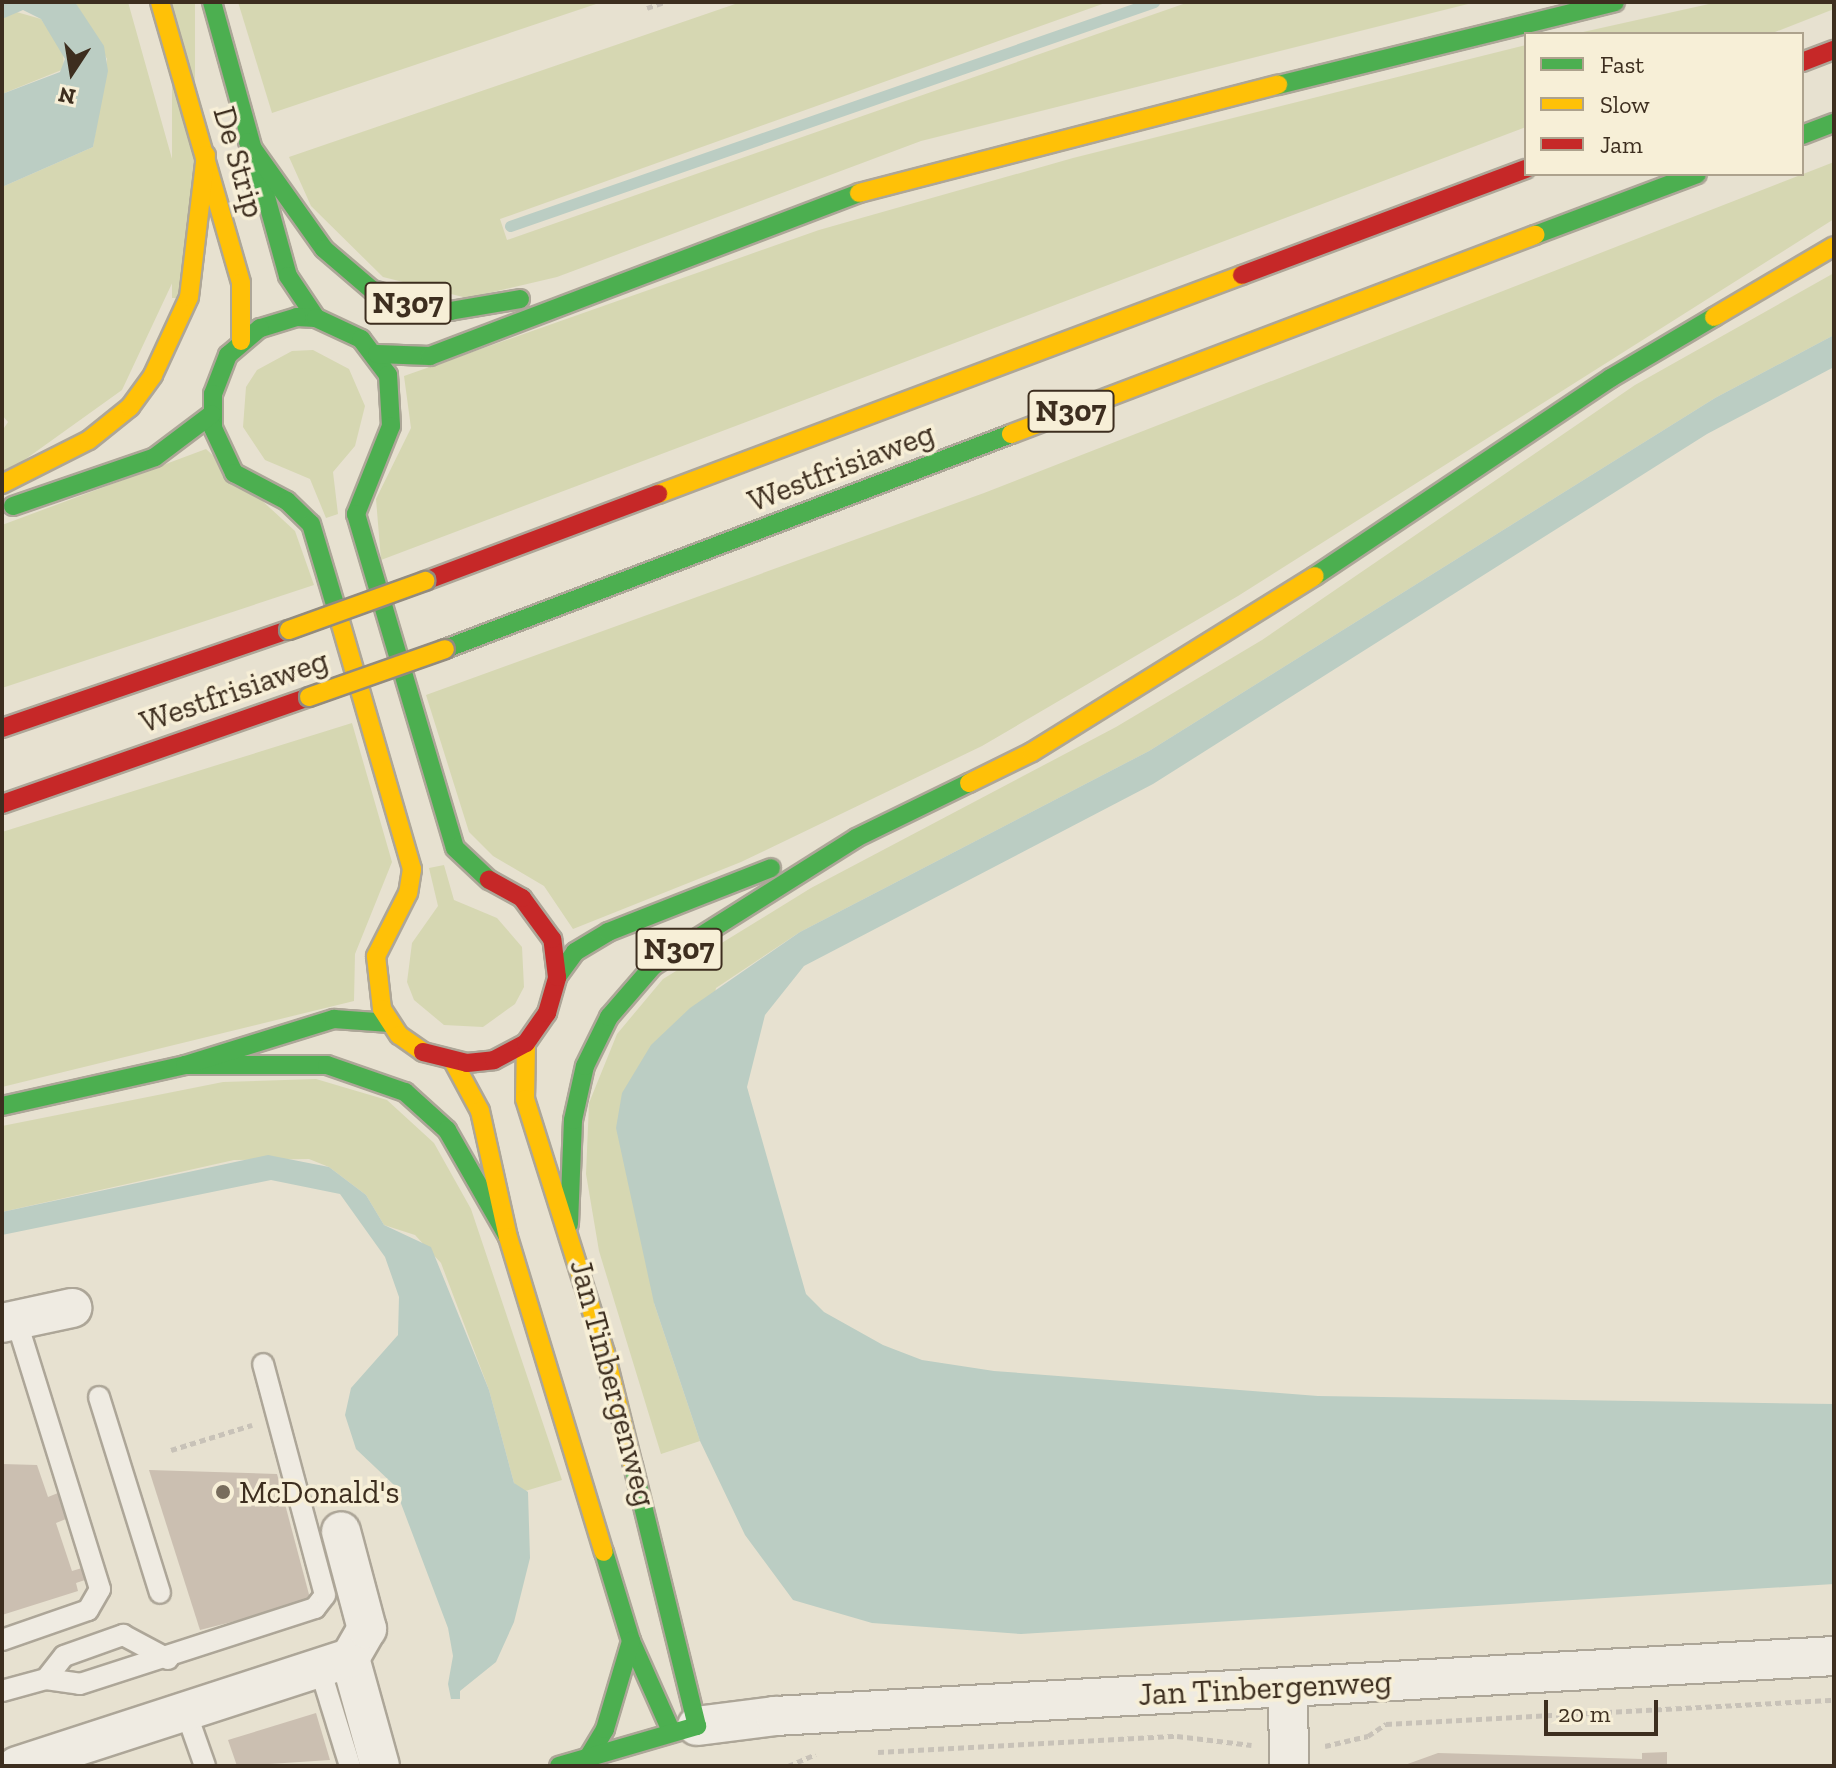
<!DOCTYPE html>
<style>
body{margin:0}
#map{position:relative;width:1836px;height:1768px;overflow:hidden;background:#e7e1d0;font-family:"Zilla Slab",serif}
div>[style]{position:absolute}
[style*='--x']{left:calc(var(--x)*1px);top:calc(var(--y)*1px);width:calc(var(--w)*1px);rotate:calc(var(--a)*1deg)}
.green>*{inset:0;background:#d6d7b2;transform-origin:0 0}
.water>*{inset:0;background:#bbcdc3}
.stream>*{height:11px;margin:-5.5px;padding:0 5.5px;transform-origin:5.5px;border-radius:5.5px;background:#bbcdc3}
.building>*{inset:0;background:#cbbfb1}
.path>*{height:5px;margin-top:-2.5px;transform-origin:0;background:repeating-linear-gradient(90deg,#c8c2b8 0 6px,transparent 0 10px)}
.roads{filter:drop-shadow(2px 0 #ada698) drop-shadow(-2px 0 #ada698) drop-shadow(0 2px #ada698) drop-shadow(0 -2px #ada698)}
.lane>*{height:20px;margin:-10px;padding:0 10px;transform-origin:10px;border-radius:10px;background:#efebe2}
.street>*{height:38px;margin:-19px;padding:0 19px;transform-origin:19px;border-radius:19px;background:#efebe2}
.fast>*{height:18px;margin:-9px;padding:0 9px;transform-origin:9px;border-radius:9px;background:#4caf50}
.slow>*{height:18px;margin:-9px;padding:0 9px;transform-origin:9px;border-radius:9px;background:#ffc107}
.jam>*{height:18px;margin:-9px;padding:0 9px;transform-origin:9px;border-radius:9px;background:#c62828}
.bridges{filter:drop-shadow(2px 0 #928b7f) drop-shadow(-2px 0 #928b7f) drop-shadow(0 2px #928b7f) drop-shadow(0 -2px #928b7f)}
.slow-bridge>*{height:18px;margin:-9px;padding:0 9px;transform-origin:9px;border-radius:9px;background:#ffc107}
.dots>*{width:22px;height:22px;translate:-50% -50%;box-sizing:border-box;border:4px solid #f7efd7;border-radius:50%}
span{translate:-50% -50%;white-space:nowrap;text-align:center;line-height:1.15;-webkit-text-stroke:7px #f7efd7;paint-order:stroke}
.shield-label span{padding:2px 6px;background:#f7efd7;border:2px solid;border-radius:6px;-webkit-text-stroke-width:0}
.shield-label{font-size:30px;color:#3d2e1f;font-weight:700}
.street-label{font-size:32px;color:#3d2e1f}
.poi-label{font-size:32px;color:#3d2e1f}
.left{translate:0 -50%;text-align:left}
.frame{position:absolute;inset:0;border:4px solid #3d2e1f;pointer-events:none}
.legend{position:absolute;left:1524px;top:32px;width:280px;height:144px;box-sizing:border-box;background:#f7efd7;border:2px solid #ada28d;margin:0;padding:10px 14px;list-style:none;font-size:24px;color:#3d2e1f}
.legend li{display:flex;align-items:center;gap:16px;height:40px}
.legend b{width:40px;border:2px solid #ada28d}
.north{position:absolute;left:32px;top:32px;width:80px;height:80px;-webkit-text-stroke:6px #f7efd7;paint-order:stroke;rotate:192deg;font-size:22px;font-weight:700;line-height:32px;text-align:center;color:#3d2e1f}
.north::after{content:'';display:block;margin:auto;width:28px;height:36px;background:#3d2e1f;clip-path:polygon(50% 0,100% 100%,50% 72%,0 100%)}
.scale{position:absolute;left:1544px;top:1700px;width:114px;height:36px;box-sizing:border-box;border:4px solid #3d2e1f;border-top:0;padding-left:10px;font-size:24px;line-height:28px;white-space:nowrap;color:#3d2e1f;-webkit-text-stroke:6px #f7efd7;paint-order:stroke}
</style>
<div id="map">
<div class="green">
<i style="clip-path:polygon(75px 2px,128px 2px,174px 166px,181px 212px,175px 277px,122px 390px,2px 476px,2px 431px,8px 422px,2px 415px,2px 187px,93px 147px,107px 59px)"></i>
<i style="left:172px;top:2px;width:23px;height:296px"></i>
<i style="clip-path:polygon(238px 2px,602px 2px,272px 113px)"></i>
<i style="clip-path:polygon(741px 2px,1108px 2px,500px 219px,507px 240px,1189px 2px,1476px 2px,921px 141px,557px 277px,467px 298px,383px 277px,311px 206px,289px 157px)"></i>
<i style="clip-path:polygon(1718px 2px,1834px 2px,1834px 9px,1770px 34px,1574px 34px)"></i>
<i style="clip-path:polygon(13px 11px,41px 19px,63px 52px,64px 69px,2px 94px,2px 19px)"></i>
<i style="clip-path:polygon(1526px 45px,1526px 127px,381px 560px,376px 499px,411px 428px,404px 376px,819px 230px,1073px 158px)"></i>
<i style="clip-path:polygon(1834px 162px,1834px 219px,1238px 596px,982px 746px,741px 862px,573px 929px,544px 886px,493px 856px,469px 832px,426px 695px,984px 493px)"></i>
<i style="clip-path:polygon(1834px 273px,1834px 335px,1715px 398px,1149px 751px,800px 932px,716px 988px,654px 1303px,700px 1441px,661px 1454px,599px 1251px,586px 1174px,589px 1103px,617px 1034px,663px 979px,811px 888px,1116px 727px,1262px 640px,1635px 385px)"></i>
<i style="clip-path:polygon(313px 350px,349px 369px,365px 406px,355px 446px,333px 472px,338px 514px,326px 518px,310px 479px,265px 460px,243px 427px,246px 387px,257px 370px,292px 351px)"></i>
<i style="clip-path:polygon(206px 449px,295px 531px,314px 585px,2px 688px,2px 525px)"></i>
<i style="clip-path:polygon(352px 723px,392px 862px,355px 954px,354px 1001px,2px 1087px,2px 832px)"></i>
<i style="clip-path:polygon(444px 865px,454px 900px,497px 918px,522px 947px,524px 987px,515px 1004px,483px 1027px,444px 1025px,414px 1000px,407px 982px,412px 943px,438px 906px,429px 868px)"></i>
<i style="clip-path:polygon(316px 1079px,387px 1100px,434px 1143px,471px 1209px,562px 1480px,522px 1492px,514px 1483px,489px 1390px,441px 1263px,415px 1235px,384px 1225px,366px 1195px,329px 1167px,309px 1159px,234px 1160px,2px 1212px,2px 1126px,223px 1082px)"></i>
</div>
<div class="water">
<i style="clip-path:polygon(2px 2px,75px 2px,104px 46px,108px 71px,93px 147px,2px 187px,2px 94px,60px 72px,65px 59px,41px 19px,23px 10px,2px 19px)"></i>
<i style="clip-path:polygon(1834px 335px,1834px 367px,1707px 434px,1153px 784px,804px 966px,765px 1015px,747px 1087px,806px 1294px,824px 1312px,883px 1345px,922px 1360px,994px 1371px,1318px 1396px,1834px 1404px,1834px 1584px,1021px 1634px,872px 1623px,793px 1600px,745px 1535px,700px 1441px,654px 1303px,616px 1128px,622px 1093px,651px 1045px,690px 1008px,800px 932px,1149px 751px,1715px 398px)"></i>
<i style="clip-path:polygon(268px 1155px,329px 1167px,366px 1195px,384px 1225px,431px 1247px,489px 1390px,514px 1483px,528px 1492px,530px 1558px,514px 1622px,496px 1662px,460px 1691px,460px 1699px,451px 1699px,448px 1684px,453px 1656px,448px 1628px,394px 1485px,356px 1449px,345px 1415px,351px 1388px,398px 1335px,399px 1297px,385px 1257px,340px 1194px,271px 1180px,2px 1235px,2px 1212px)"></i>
</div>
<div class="stream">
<i style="--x:510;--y:226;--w:682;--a:-19.18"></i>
</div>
<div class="building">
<i style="clip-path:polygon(2px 1464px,37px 1465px,48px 1497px,58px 1493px,66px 1519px,56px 1523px,72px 1571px,82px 1568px,85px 1580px,76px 1583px,78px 1591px,2px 1615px)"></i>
<i style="clip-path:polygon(149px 1470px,277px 1474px,311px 1602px,200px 1630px)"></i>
<i style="clip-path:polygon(316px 1713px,330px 1760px,237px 1766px,228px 1740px)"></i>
<i style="clip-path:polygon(1667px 1752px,1667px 1766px,1402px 1766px,1438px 1753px,1642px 1759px,1642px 1753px)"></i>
</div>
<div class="path">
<i style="--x:647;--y:8;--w:18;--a:-19"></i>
<i style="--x:171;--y:1450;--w:85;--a:-17.2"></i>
<i style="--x:1325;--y:1746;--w:44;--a:-13.1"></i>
<i style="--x:1368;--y:1736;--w:22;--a:-34"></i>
<i style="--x:1386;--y:1724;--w:449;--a:-3.1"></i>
<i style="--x:878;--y:1752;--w:299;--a:-3.1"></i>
<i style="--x:1177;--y:1736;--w:75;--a:6.9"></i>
<i style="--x:788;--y:1766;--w:30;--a:-23"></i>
</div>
<div class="roads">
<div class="lane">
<i style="--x:99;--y:1397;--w:205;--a:72.7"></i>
<i style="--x:2;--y:1640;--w:91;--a:-19.2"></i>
<i style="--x:88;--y:1610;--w:24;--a:-60"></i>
<i style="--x:100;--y:1589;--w:282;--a:-107.3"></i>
<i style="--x:320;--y:1669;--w:102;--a:72.8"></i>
<i style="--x:46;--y:1679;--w:29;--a:-52"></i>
<i style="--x:64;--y:1656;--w:63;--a:-19.6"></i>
<i style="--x:123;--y:1635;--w:51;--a:28.1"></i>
<i style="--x:2;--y:1691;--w:46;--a:-15.3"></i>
<i style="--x:46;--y:1679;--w:34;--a:8"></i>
<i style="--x:80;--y:1684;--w:247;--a:-17.9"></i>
<i style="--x:315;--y:1608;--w:16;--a:-52"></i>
<i style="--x:325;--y:1595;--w:239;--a:-105"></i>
<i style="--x:186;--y:1712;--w:57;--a:70.6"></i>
</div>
<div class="street">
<i style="--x:2;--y:1323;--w:72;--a:-12.1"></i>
<i style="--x:350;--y:1658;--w:112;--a:74.5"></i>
<i style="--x:1288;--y:1687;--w:79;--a:89.3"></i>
<i style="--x:697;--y:1726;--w:79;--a:-7.3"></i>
<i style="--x:775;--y:1716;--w:1061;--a:-3.24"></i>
<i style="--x:17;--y:1766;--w:350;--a:-18"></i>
<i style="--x:350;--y:1658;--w:34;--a:-60"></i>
<i style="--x:367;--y:1629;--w:101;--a:-104.9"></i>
</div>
<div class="fast">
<i style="--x:212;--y:2;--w:284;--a:74.5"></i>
<i style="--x:288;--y:276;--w:50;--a:56.3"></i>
<i style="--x:1278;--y:85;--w:347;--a:-13.8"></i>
<i style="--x:1802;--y:135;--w:34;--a:-21"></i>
<i style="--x:248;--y:142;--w:131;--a:54.6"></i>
<i style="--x:324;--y:249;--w:63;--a:40.5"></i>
<i style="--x:372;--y:290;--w:81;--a:15.1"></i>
<i style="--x:450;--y:311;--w:71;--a:-9.7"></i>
<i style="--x:1535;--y:235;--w:173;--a:-20.6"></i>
<i style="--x:297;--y:317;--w:19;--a:3"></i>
<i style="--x:316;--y:318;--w:50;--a:25"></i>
<i style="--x:361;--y:339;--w:45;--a:53.1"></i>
<i style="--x:388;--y:375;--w:51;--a:86.6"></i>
<i style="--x:391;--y:426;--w:95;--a:111.7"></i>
<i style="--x:356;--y:514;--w:348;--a:73.5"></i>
<i style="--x:455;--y:848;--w:47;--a:43.3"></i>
<i style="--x:297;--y:317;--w:39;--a:163"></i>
<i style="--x:260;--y:328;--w:42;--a:139.8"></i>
<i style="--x:228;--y:355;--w:42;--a:111"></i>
<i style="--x:213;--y:394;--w:34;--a:90"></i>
<i style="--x:213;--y:428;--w:50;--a:65"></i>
<i style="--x:234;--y:473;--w:60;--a:27.8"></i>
<i style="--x:287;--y:501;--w:33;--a:44"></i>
<i style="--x:311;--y:524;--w:91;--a:73.4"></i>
<i style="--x:377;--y:354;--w:53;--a:2.2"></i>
<i style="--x:430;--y:356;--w:459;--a:-20.8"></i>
<i style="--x:13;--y:506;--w:150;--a:-19"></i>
<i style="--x:155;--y:457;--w:71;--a:-37"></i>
<i style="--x:1315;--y:576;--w:356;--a:-33.8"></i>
<i style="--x:1611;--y:378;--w:120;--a:-30.6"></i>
<i style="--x:445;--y:649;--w:605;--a:-20.8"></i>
<i style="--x:557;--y:977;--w:31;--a:-54"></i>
<i style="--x:575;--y:952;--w:39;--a:-31"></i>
<i style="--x:608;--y:932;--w:175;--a:-21.4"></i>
<i style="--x:185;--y:1065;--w:142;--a:0"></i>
<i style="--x:327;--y:1065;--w:83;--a:19.1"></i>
<i style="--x:405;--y:1092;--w:57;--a:42.1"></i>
<i style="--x:447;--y:1130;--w:123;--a:60.3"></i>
<i style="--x:2;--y:1106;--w:188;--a:-12.6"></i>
<i style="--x:185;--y:1065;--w:156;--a:-17.2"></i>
<i style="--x:334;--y:1019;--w:56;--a:4.1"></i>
<i style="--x:569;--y:1224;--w:104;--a:-87.8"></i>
<i style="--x:573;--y:1120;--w:55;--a:-77.5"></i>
<i style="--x:585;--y:1066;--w:55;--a:-63.9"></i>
<i style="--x:609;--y:1017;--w:67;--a:-49.2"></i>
<i style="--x:653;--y:966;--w:240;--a:-32.2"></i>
<i style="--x:856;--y:838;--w:126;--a:-26"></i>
<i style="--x:604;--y:1552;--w:93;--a:73.1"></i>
<i style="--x:631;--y:1641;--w:98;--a:66"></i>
<i style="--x:589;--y:1756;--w:31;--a:-59"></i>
<i style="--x:605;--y:1729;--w:92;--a:-73.5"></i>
<i style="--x:559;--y:1766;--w:144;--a:-16.2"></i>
<i style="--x:697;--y:1726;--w:268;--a:-103.8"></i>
</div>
<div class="slow">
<i style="--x:160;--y:2;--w:292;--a:73.9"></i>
<i style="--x:241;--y:283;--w:58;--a:90"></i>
<i style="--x:859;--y:193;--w:433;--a:-14.5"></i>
<i style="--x:1714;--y:317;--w:139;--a:-30.6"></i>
<i style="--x:1011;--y:434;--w:561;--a:-20.8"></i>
<i style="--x:2;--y:484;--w:97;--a:-26.8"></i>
<i style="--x:89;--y:440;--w:53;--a:-38.8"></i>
<i style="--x:130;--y:407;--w:39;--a:-54"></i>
<i style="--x:153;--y:375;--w:86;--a:-65.2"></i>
<i style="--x:189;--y:297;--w:143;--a:-83.2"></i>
<i style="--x:658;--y:494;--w:624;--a:-20.56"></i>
<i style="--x:337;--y:611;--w:269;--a:73.8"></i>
<i style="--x:412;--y:869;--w:24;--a:99"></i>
<i style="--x:408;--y:893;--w:71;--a:116.9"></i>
<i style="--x:376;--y:956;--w:53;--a:83.5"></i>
<i style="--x:382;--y:1009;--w:31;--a:57"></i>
<i style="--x:399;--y:1035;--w:29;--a:35"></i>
<i style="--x:969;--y:783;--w:70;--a:-26.2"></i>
<i style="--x:1032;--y:752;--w:333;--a:-31.9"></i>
<i style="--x:526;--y:1043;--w:56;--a:91"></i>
<i style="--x:525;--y:1099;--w:266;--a:72.5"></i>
<i style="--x:605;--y:1353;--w:116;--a:76.1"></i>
<i style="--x:453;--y:1061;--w:57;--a:61.6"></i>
<i style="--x:480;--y:1111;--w:129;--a:77.5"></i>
<i style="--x:508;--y:1237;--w:329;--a:73.1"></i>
</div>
<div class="jam">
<i style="--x:1802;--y:62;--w:34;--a:-21"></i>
<i style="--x:1242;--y:275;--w:303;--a:-20.5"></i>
<i style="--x:425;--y:581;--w:249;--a:-20.5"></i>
<i style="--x:2;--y:728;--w:303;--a:-18.9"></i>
<i style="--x:2;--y:804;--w:325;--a:-19.2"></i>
<i style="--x:423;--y:1052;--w:45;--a:14"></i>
<i style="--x:467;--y:1063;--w:27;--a:-6"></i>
<i style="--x:494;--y:1060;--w:36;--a:-28"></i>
<i style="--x:526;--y:1043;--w:37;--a:-55"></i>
<i style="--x:547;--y:1013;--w:37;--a:-74"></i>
<i style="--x:557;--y:977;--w:38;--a:-97"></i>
<i style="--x:552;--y:939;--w:51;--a:-126.2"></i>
<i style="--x:522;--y:898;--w:38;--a:-151"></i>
</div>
</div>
<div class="bridges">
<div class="slow-bridge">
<i style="--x:289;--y:630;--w:145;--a:-19.8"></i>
<i style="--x:309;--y:697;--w:144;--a:-19.4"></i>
</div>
</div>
<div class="dots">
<i style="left:223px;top:1492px;background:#786d5d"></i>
</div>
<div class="shield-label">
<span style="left:408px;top:303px">N307</span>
<span style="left:1071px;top:411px">N307</span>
<span style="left:679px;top:949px">N307</span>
</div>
<div class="street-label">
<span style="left:239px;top:162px;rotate:74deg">De Strip</span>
<span style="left:841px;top:467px;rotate:-21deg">Westfrisiaweg</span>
<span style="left:234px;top:691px;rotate:-19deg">Westfrisiaweg</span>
<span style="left:613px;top:1383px;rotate:75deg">Jan Tinbergenweg</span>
<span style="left:1265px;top:1688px;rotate:-3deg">Jan Tinbergenweg</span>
</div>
<div class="poi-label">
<span class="left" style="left:239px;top:1492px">McDonald's</span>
</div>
<div class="frame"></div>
<ul class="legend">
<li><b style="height:10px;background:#4caf50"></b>Fast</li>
<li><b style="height:10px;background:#ffc107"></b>Slow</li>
<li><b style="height:10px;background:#c62828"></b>Jam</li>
</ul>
<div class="north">N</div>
<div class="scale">20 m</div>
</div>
